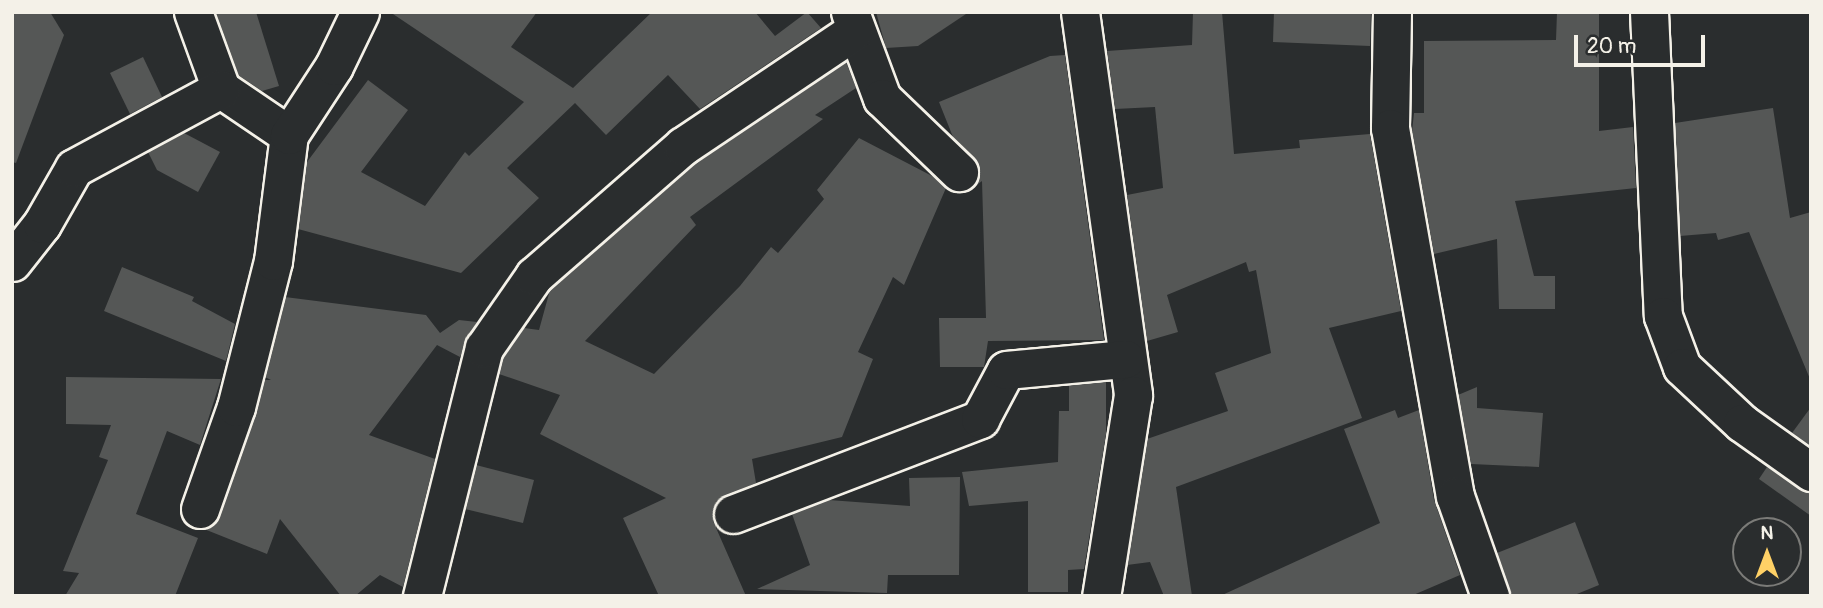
<!DOCTYPE html>
<html>
<head>
<meta charset="utf-8">
<style>
  body { margin:0 }
  #map { position:relative; width:1823px; height:608px; overflow:hidden; background:#2a2d2e; font-family:Pangolin,sans-serif }
  div>[style] { position:absolute }
  .building>* { inset:0; background:#555756 }
  .roads { filter:drop-shadow(2px 0 #f4f1e8) drop-shadow(-2px 0 #f4f1e8) drop-shadow(0 2px #f4f1e8) drop-shadow(0 -2px #f4f1e8) }
  .street>* { height:37px; margin:-18.5px; padding:0 18.5px; transform-origin:18.5px; border-radius:18.5px; background:#2a2d2e }
  span { translate:-50% -50%; white-space:nowrap; text-align:center; line-height:1.15; -webkit-text-stroke:5px #2a2d2e; paint-order:stroke }
  .frame { position:absolute; inset:0; border:14px solid #f4f1e8; pointer-events:none }
  .north { position:absolute; left:1732px; top:517px; width:70px; height:70px; box-sizing:border-box; background:#2a2d2e; border:2px solid #7b7b78; border-radius:50%; rotate:0deg; font-size:19px; font-weight:700; line-height:28px; text-align:center; color:#f4f1e8 }
  .north::after { content:''; display:block; margin:auto; width:24px; height:32px; background:#ffd166; clip-path:polygon(50% 0,100% 100%,50% 72%,0 100%) }
  .scale { position:absolute; left:1574px; top:35px; width:131px; height:32px; box-sizing:border-box; border:4px solid #f4f1e8; border-top:0; padding-left:9px; font-size:21px; line-height:24px; white-space:nowrap; color:#f4f1e8; -webkit-text-stroke:5px #2a2d2e; paint-order:stroke }
</style>
</head>
<body>
<div id="map">
  <div class="building">
    <i style="clip-path:polygon(12px 12px,50px 12px,64px 35px,16px 163px,12px 162px)"></i>
    <i style="clip-path:polygon(215px 12px,256px 12px,279px 86px,262px 91px,238px 75px)"></i>
    <i style="clip-path:polygon(390px 12px,537px 12px,511px 47px,573px 88px,652px 12px,755px 12px,775px 36px,807px 12px,821px 28px,700px 109px,668px 75px,606px 135px,575px 103px,507px 168px,539px 198px,461px 273px,298px 229px,307px 162px,368px 80px,408px 110px,361px 172px,425px 206px,465px 152px,469px 156px,524px 102px)"></i>
    <i style="clip-path:polygon(876px 12px,969px 12px,918px 46px,886px 48px)"></i>
    <i style="clip-path:polygon(1193px 12px,1222px 12px,1234px 154px,1300px 148px,1299px 140px,1370px 134px,1401px 311px,1329px 328px,1362px 418px,1176px 487px,1192px 596px,1164px 596px,1150px 562px,1127px 565px,1147px 439px,1228px 411px,1215px 373px,1271px 353px,1256px 270px,1249px 272px,1246px 262px,1167px 295px,1178px 332px,1147px 341px,1127px 195px,1163px 188px,1155px 107px,1115px 109px,1107px 51px,1192px 45px)"></i>
    <i style="clip-path:polygon(1274px 12px,1371px 12px,1370px 46px,1273px 42px)"></i>
    <i style="clip-path:polygon(1557px 12px,1599px 12px,1599px 131px,1633px 127px,1636px 188px,1515px 201px,1534px 276px,1555px 276px,1555px 309px,1499px 309px,1497px 239px,1434px 254px,1412px 131px,1414px 113px,1424px 113px,1424px 41px,1556px 40px)"></i>
    <i style="clip-path:polygon(1065px 55px,1104px 340px,988px 341px,984px 367px,940px 367px,939px 318px,986px 318px,982px 181px,974px 187px,979px 167px,953px 137px,939px 102px,1050px 56px)"></i>
    <i style="clip-path:polygon(143px 57px,162px 97px,130px 114px,110px 73px)"></i>
    <i style="clip-path:polygon(846px 62px,856px 88px,815px 115px,823px 119px,690px 217px,696px 225px,585px 341px,654px 374px,740px 286px,771px 247px,778px 253px,824px 199px,817px 190px,859px 138px,934px 177px,946px 188px,904px 285px,893px 277px,858px 352px,873px 359px,842px 437px,752px 459px,756px 483px,716px 501px,713px 521px,746px 596px,659px 596px,623px 518px,666px 498px,540px 434px,560px 395px,499px 374px,503px 357px,524px 328px,539px 330px,550px 290px,696px 163px)"></i>
    <i style="clip-path:polygon(1773px 108px,1790px 218px,1811px 212px,1810px 379px,1749px 232px,1718px 240px,1716px 233px,1680px 236px,1675px 123px)"></i>
    <i style="clip-path:polygon(184px 133px,220px 152px,198px 192px,157px 170px,148px 152px)"></i>
    <i style="clip-path:polygon(122px 267px,194px 297px,192px 301px,235px 324px,226px 361px,104px 311px)"></i>
    <i style="clip-path:polygon(285px 297px,426px 315px,440px 333px,459px 320px,477px 322px,460px 357px,437px 345px,369px 435px,435px 459px,403px 587px,380px 575px,355px 596px,341px 596px,280px 519px,267px 554px,204px 529px,220px 516px,265px 380px,271px 380px,265px 377px)"></i>
    <i style="clip-path:polygon(66px 377px,221px 379px,200px 445px,167px 431px,136px 514px,198px 538px,175px 596px,65px 596px,79px 573px,63px 571px,108px 460px,99px 457px,111px 425px,66px 424px)"></i>
    <i style="clip-path:polygon(1106px 382px,1106px 434px,1084px 569px,1068px 570px,1068px 592px,1028px 592px,1028px 501px,969px 506px,962px 472px,1058px 462px,1059px 411px,1069px 411px,1069px 385px)"></i>
    <i style="clip-path:polygon(1477px 387px,1477px 408px,1543px 413px,1539px 467px,1471px 464px,1458px 395px)"></i>
    <i style="clip-path:polygon(1811px 407px,1811px 446px,1792px 433px)"></i>
    <i style="clip-path:polygon(1395px 410px,1398px 418px,1419px 410px,1434px 500px,1460px 575px,1411px 596px,1220px 596px,1380px 523px,1344px 429px)"></i>
    <i style="clip-path:polygon(476px 465px,534px 480px,523px 523px,465px 509px)"></i>
    <i style="clip-path:polygon(1767px 467px,1811px 493px,1811px 516px,1759px 479px)"></i>
    <i style="clip-path:polygon(960px 477px,959px 575px,888px 575px,887px 593px,757px 589px,810px 565px,792px 514px,829px 500px,910px 506px,909px 478px)"></i>
    <i style="clip-path:polygon(1575px 522px,1599px 585px,1572px 596px,1510px 596px,1497px 553px)"></i>
  </div>
  <div class="roads">
    <div class="street">
      <i style="left:193px;top:12px;width:82px;rotate:70deg"></i>
      <i style="left:221px;top:89px;width:82px;rotate:34.1deg"></i>
      <i style="left:850px;top:12px;width:92px;rotate:69.6deg"></i>
      <i style="left:882px;top:98px;width:107px;rotate:43.9deg"></i>
      <i style="left:1080px;top:12px;width:387px;rotate:82.1deg"></i>
      <i style="left:1133px;top:395px;width:204px;rotate:99deg"></i>
      <i style="left:1392px;top:12px;width:116px;rotate:91deg"></i>
      <i style="left:1390px;top:128px;width:374px;rotate:80deg"></i>
      <i style="left:1455px;top:496px;width:106px;rotate:70.7deg"></i>
      <i style="left:1649px;top:12px;width:304px;rotate:87.4deg"></i>
      <i style="left:1663px;top:316px;width:54px;rotate:69.6deg"></i>
      <i style="left:1682px;top:367px;width:82px;rotate:43deg"></i>
      <i style="left:1742px;top:423px;width:85px;rotate:35.4deg"></i>
      <i style="left:12px;top:262px;width:48px;rotate:-51.7deg"></i>
      <i style="left:42px;top:224px;width:64px;rotate:-60.3deg"></i>
      <i style="left:74px;top:168px;width:167px;rotate:-28.3deg"></i>
      <i style="left:200px;top:509px;width:108px;rotate:-70.6deg"></i>
      <i style="left:236px;top:407px;width:151px;rotate:-75.8deg"></i>
      <i style="left:273px;top:261px;width:127px;rotate:-82.8deg"></i>
      <i style="left:289px;top:135px;width:82px;rotate:-56.9deg"></i>
      <i style="left:334px;top:66px;width:60px;rotate:-64.3deg"></i>
      <i style="left:733px;top:514px;width:265px;rotate:-21deg"></i>
      <i style="left:980px;top:419px;width:55px;rotate:-62deg"></i>
      <i style="left:1006px;top:370px;width:120px;rotate:-5.3deg"></i>
      <i style="left:422px;top:596px;width:256px;rotate:-76deg"></i>
      <i style="left:484px;top:348px;width:88px;rotate:-55.2deg"></i>
      <i style="left:534px;top:276px;width:198px;rotate:-41.1deg"></i>
      <i style="left:683px;top:146px;width:206px;rotate:-33.9deg"></i>
    </div>
  </div>
  <div class="frame"></div>
  <div class="north">N</div>
  <div class="scale">20 m</div>
</div>
</body>
</html>
